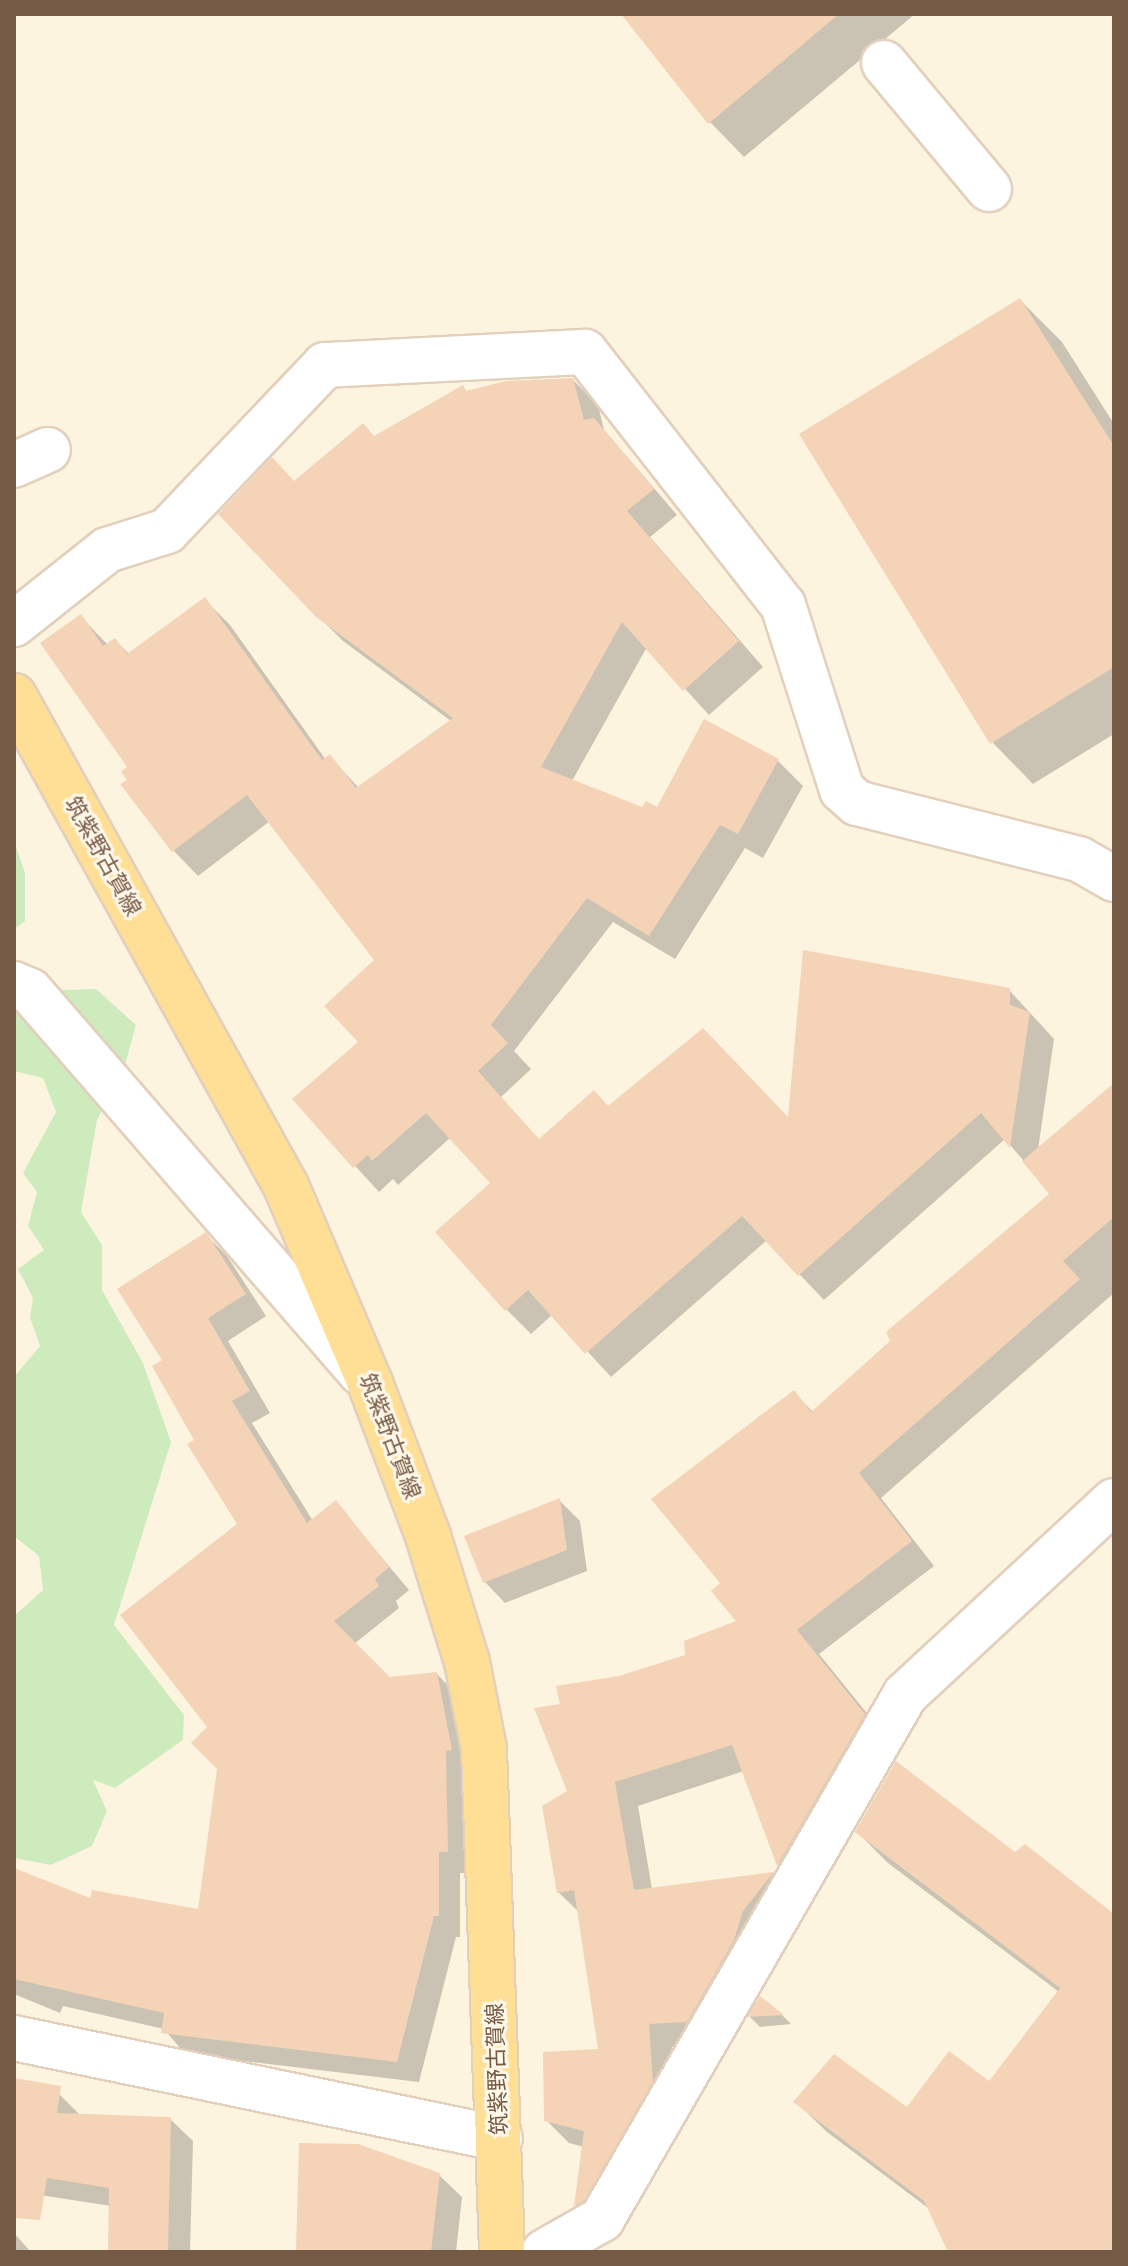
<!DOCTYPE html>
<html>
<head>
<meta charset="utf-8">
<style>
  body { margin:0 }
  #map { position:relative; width:1128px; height:2266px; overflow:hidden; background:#fdf4e0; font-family:Inter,"Noto Sans JP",sans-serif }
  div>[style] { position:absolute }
  .green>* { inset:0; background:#ceebbe }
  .shadow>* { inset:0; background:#0003 }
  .building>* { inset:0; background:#f4d3b6 }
  .roads { filter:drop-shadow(2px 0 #e2d0bc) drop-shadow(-2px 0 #e2d0bc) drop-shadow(0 2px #e2d0bc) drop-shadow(0 -2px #e2d0bc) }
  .minor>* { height:44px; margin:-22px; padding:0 22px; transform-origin:22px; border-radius:22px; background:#fff }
  .major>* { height:44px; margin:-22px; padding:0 22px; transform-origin:22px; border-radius:22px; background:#ffde95 }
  span { translate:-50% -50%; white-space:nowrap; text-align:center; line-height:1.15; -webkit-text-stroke:6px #fff7e7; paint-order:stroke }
  .street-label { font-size:22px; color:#755a46 }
  .frame { position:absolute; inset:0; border:16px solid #755a46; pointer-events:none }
</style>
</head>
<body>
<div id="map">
  <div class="green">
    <i style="clip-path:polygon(14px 841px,25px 873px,25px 921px,14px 929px)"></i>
    <i style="clip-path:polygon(96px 989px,136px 1025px,123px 1072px,97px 1120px,81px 1212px,102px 1245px,102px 1290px,143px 1363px,171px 1442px,114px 1625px,184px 1715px,183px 1740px,115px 1788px,93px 1780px,107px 1811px,92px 1846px,51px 1865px,14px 1858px,14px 1616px,43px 1590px,39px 1556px,14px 1536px,14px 1377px,40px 1346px,30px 1318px,33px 1298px,18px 1269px,44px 1250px,28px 1226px,37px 1192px,23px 1173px,56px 1112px,43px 1078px,14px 1071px,14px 1012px,27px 1016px,58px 990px)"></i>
  </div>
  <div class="shadow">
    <i style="clip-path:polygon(624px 14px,915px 14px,744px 157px,710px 122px)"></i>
    <i style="clip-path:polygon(1020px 300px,1062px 342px,1114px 424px,1114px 734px,1033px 784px,992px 742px)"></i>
    <i style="clip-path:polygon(573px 380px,598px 405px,604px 430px,677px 515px,650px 537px,763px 667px,709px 715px,647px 647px,572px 781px,643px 810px,658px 810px,705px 721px,778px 761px,803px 786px,763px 858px,745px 848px,675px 959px,613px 922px,514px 1051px,531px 1069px,501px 1097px,540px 1141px,609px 1108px,790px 1120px,1009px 990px,1054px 1039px,1038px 1150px,1114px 1108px,1114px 1293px,881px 1498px,934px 1566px,819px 1654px,887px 1738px,802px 1887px,779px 1865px,744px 1771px,638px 1806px,652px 1889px,773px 1874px,796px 1896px,711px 2044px,672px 2047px,675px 2105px,599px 2228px,576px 2205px,584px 2147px,569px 2143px,546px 2120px,601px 2051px,580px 1913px,558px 1892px,570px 1792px,562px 1705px,620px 1678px,688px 1656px,739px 1621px,722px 1584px,794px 1393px,813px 1412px,1052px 1194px,1005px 1139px,824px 1300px,767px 1240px,611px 1377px,553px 1314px,531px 1334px,506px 1309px,493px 1183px,451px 1137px,398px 1185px,393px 1179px,379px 1192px,294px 1099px,361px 1042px,376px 960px,270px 821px,198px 876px,174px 851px,123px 785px,130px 780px,130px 768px,81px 617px,108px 645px,115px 640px,130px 655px,205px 600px,230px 625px,326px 760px,330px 757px,359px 788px,451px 721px,343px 641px,317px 615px,295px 482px,463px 387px,468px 393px)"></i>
    <i style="clip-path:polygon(205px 1234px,227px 1256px,266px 1316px,228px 1341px,270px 1413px,252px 1423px,313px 1521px,336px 1503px,409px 1590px,396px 1601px,399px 1608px,354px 1644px,389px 1679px,437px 1674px,458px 1696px,473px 1771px,469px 1873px,460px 1873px,460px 1937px,456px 1937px,419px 2082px,185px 2054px,164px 2029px,63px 2006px,60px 2013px,14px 1994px,14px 1871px,92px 1901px,199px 1912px,219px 1769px,209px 1727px,239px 1525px,164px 1361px)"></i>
    <i style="clip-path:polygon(560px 1501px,580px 1521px,587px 1571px,505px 1603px,485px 1582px)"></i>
    <i style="clip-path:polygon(857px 1832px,1015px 1854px,1114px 1917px,1114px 2252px,950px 2252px,932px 2211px,827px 2132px,796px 2102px,907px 2110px,989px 2084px,1059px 1992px,888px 1863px)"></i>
    <i style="clip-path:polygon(761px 1999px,783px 2016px,791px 2024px,760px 2027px,750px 2017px)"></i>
    <i style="clip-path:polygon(14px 2084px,59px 2094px,81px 2116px,170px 2119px,193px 2141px,190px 2252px,110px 2252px,111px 2206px,14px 2191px)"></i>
    <i style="clip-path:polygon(439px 2175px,462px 2197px,456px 2252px,298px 2252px)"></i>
    <i style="clip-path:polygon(14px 2233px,31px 2252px,14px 2252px)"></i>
  </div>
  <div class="building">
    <i style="clip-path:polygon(621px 14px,839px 14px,708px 124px)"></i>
    <i style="clip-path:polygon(1020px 298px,1114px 446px,1114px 667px,990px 744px,799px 434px)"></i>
    <i style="clip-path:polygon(573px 378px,584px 420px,594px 418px,654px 489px,627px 511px,739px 641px,683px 691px,622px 622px,541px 767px,642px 807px,646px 801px,657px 807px,704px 719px,779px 759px,738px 834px,720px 825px,649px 936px,587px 898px,491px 1025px,508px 1043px,478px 1071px,539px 1139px,594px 1090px,608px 1106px,703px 1028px,788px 1117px,803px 950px,1010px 988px,1010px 1005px,1030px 1012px,1010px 1148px,981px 1113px,798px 1276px,742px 1216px,585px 1354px,528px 1290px,505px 1311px,435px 1232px,490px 1183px,426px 1113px,372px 1161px,368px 1155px,353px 1168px,292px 1099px,358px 1042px,324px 1006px,374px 960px,247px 795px,172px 852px,120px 784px,127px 780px,121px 772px,127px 767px,40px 643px,81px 614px,103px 646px,115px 638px,127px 654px,205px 597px,322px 760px,330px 754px,356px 788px,453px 718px,316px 617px,218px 514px,272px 457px,294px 481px,363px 423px,374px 436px,463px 385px,466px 391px,506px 381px)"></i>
    <i style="clip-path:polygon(1114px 1083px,1114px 1217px,1063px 1261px,1080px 1279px,859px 1473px,912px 1541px,797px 1630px,865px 1714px,777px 1866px,732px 1745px,615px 1782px,634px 1890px,774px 1872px,743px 1911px,734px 1940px,687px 2022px,649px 2024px,653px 2081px,584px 2201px,574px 2206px,584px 2131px,544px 2121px,543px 2052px,598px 2049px,574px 1890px,557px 1893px,542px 1806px,567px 1791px,534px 1708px,560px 1704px,556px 1686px,619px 1676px,685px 1655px,684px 1641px,736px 1621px,711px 1591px,720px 1583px,651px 1499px,794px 1390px,811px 1412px,890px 1341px,886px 1332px,1049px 1194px,1022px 1161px)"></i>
    <i style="clip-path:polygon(206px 1232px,246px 1294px,208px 1318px,250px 1391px,232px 1401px,307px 1523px,336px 1500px,389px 1567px,375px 1579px,379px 1586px,334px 1621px,390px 1677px,437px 1672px,452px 1750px,446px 1751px,448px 1852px,439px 1852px,439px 1916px,434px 1916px,397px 2062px,161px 2033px,164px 2013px,14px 1979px,14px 1868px,90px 1898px,92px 1890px,198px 1909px,217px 1769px,191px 1743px,207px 1727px,120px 1615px,237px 1524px,187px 1444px,194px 1440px,152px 1366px,162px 1360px,117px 1289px)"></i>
    <i style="clip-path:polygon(560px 1498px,567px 1550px,483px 1583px,464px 1536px)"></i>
    <i style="clip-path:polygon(896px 1761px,1015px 1852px,1025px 1844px,1114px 1914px,1114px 2252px,948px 2252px,924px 2201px,793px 2102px,834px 2054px,907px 2107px,949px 2051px,989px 2081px,1060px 1988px,855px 1832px)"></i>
    <i style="clip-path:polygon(760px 1996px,784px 2015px,747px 2017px)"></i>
    <i style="clip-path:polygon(14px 2078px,61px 2086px,57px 2113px,171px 2117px,168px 2252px,108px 2252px,109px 2188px,47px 2178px,40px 2220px,14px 2218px)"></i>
    <i style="clip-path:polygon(299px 2143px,358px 2144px,440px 2173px,431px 2252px,296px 2252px)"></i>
  </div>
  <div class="roads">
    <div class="minor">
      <i style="left:884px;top:63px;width:164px;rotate:50.2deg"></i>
      <i style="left:14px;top:465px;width:37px;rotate:-24deg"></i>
      <i style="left:14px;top:624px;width:119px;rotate:-38.5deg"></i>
      <i style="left:107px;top:550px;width:63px;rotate:-17.6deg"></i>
      <i style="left:167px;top:531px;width:229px;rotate:-46.4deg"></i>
      <i style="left:325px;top:365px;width:260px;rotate:-2.9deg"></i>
      <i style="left:585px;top:352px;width:321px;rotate:52deg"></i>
      <i style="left:783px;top:605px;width:194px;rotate:72.3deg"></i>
      <i style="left:842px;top:790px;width:20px;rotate:41deg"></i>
      <i style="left:857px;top:803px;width:229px;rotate:14.2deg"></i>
      <i style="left:1079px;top:859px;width:40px;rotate:29.7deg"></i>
      <i style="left:14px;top:984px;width:17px;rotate:24deg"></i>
      <i style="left:30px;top:991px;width:505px;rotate:49.09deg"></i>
      <i style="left:14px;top:2038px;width:496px;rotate:11.7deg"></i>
      <i style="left:544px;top:2252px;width:67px;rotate:-29.6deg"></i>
      <i style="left:602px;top:2219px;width:605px;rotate:-59.96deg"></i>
      <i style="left:905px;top:1695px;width:285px;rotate:-42.9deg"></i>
    </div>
    <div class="major">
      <i style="left:14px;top:696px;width:560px;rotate:60.97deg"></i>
      <i style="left:286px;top:1186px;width:214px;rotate:66.9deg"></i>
      <i style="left:370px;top:1383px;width:164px;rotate:69.2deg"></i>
      <i style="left:428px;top:1536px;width:132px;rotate:72.8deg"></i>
      <i style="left:467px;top:1662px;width:89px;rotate:78.9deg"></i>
      <i style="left:484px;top:1749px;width:503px;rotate:87.95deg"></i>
    </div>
  </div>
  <div class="street-label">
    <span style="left:103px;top:856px;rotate:61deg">筑紫野古賀線</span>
    <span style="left:390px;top:1436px;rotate:69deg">筑紫野古賀線</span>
    <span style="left:497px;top:2069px;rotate:-92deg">筑紫野古賀線</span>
  </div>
  <div class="frame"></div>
</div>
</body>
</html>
